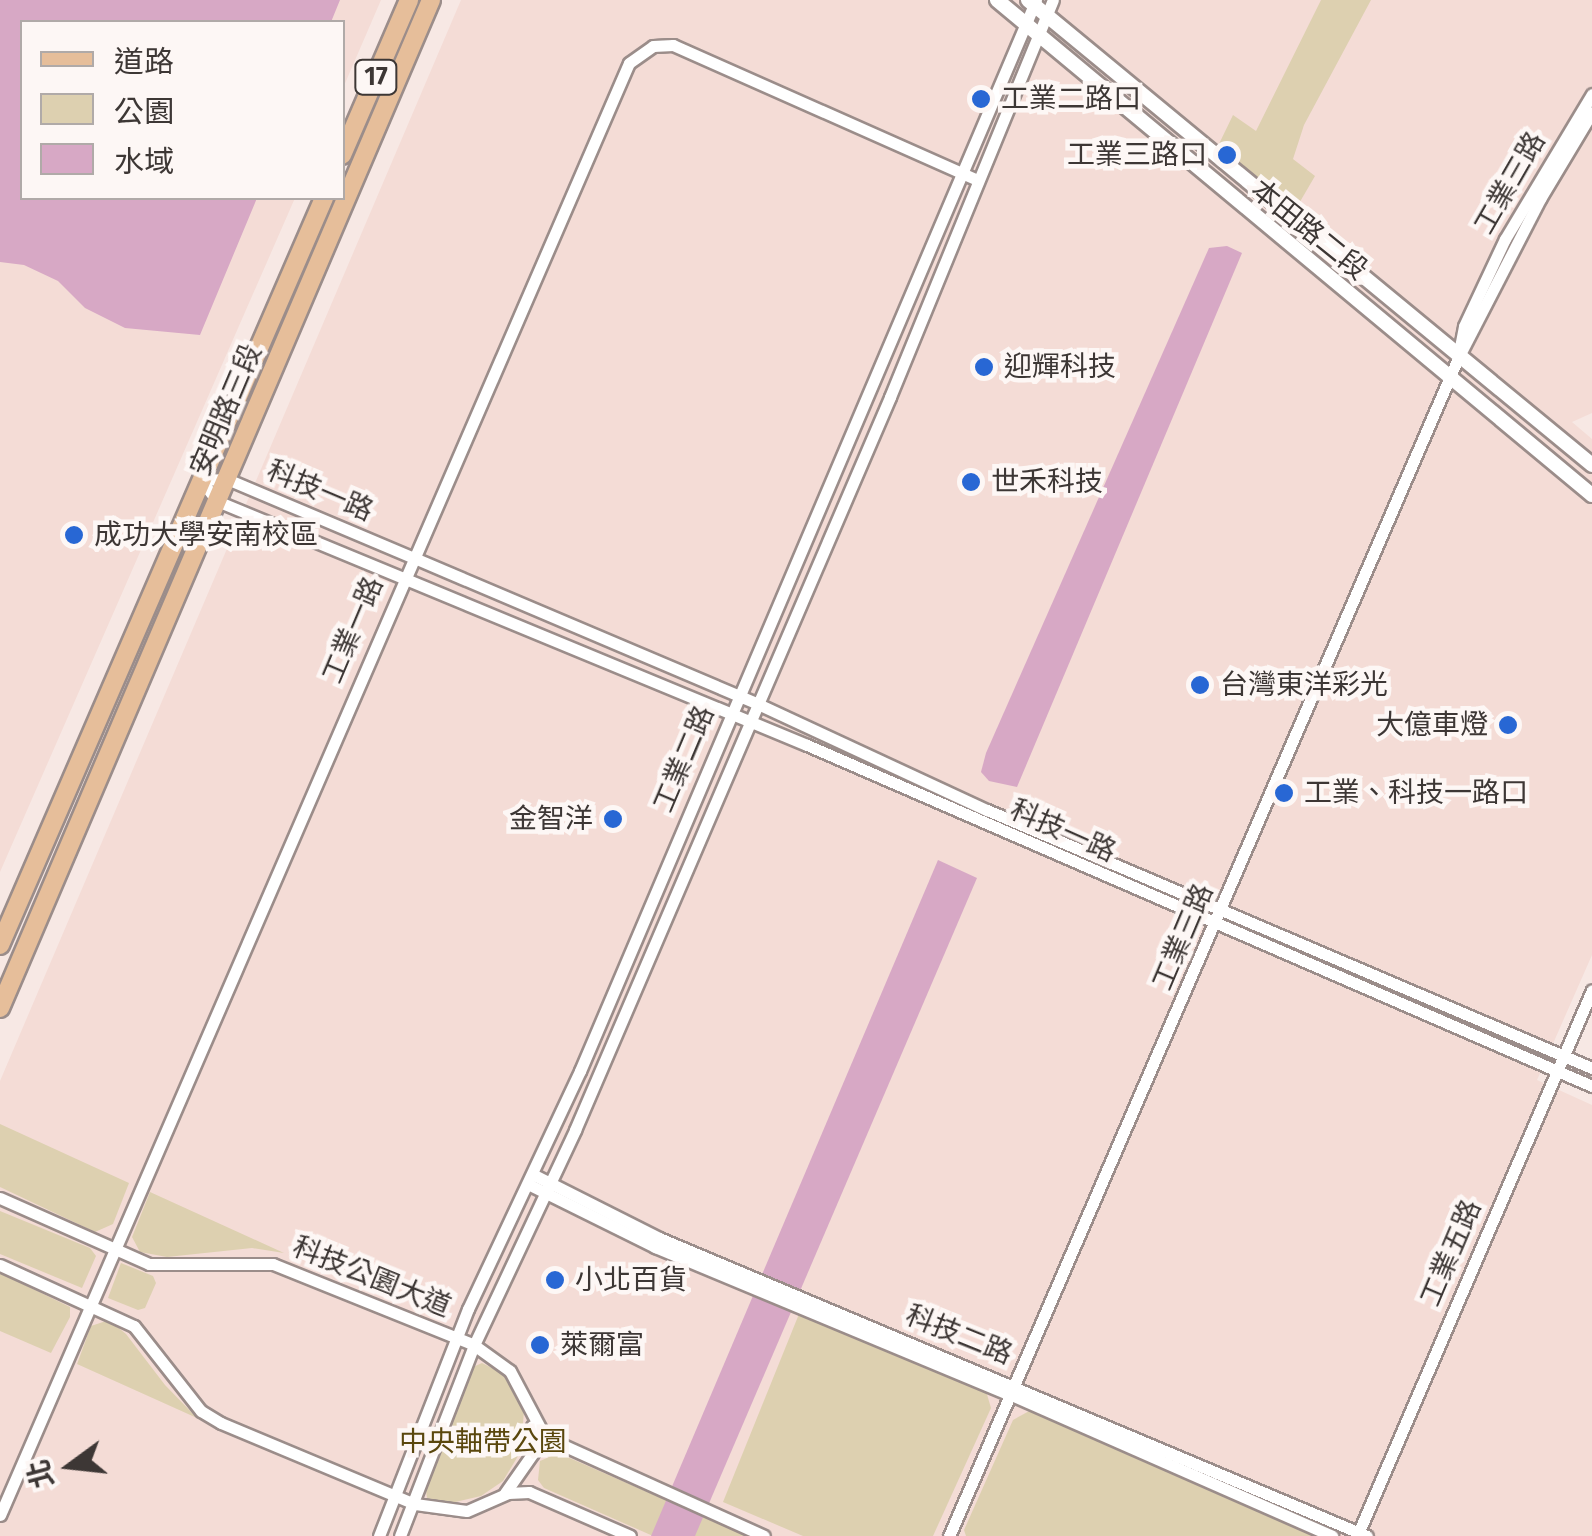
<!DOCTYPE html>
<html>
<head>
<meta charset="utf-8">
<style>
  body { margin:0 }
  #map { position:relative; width:1592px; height:1536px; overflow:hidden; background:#f7e8e4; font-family:"Fira Sans","Noto Sans TC",sans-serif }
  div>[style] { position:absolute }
  .built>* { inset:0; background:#f4dcd6 }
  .green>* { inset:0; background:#ddd0b0 }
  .water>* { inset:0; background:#d7a8c5 }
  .roads { filter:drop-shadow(2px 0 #9b8d8a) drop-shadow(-2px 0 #9b8d8a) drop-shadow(0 2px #9b8d8a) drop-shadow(0 -2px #9b8d8a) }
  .minor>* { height:11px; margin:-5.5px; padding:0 5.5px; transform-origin:5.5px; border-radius:5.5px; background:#fff }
  .tertiary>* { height:14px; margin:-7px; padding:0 7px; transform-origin:7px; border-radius:7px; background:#fff }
  .primary>* { height:18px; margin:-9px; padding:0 9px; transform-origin:9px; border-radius:9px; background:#e6be9a }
  .dots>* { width:28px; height:28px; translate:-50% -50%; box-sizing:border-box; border:5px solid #fdf7f5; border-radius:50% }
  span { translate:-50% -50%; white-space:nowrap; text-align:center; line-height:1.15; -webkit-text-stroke:9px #fdf7f5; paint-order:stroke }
  .shield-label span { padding:2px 8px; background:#fdf7f5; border:2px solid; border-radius:8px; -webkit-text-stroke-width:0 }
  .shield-label { font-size:25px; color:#3d3735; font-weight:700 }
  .poi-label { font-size:28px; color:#3d3735 }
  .left { translate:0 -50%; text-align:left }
  .right { translate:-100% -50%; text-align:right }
  .street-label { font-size:28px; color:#3d3735 }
  .park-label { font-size:28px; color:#5a470d }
  .legend { position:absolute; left:20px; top:20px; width:325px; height:180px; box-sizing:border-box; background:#fdf7f5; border:2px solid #b0aaa8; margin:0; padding:12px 18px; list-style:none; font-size:30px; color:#3d3735 }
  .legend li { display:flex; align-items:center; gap:20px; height:50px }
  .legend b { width:50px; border:2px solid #b0aaa8 }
  .north { position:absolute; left:20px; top:1416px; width:100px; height:100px; -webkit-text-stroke:8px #fdf7f5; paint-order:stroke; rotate:255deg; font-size:28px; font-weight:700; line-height:40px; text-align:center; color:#3d3735 }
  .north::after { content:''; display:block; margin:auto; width:35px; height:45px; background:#3d3735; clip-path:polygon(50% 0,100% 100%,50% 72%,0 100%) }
</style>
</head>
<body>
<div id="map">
  <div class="built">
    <i style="clip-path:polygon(0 0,381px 0,343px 88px,342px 22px,22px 22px,22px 198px,295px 198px,0 872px)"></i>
    <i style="clip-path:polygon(461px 0,1592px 0,1592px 413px,1572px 422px,1592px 439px,1592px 955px,1537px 1080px,1592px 1105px,1592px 1536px,0 1536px,0 1081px)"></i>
  </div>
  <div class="green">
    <i style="clip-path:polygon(1321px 0,1371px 0,1304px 125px,1293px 159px,1315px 176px,1294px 212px,1218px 146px,1233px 115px,1256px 131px)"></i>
    <i style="clip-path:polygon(0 1124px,129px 1183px,113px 1224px,95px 1232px,0 1187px)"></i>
    <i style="clip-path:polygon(150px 1192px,284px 1253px,252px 1248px,167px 1257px,140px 1252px,132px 1237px)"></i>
    <i style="clip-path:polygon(0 1211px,90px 1248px,96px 1256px,82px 1288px,0 1254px)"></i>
    <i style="clip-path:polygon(121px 1263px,153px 1276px,156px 1283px,145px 1308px,138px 1310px,108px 1298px)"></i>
    <i style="clip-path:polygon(0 1273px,70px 1307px,70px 1317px,51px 1353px,0 1331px)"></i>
    <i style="clip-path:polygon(799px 1314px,986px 1391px,991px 1408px,933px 1536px,803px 1536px,723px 1502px)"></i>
    <i style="clip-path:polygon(109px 1320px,126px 1334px,165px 1385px,197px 1418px,77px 1364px,91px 1326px)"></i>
    <i style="clip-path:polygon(482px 1363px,504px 1374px,517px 1392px,524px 1410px,521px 1451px,503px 1481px,481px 1496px,451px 1503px,427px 1498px,425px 1482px,473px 1367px)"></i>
    <i style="clip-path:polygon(1031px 1410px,1315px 1536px,966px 1536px,964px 1530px,1013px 1420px)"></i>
    <i style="clip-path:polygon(556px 1454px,565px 1456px,748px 1536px,653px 1536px,544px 1488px,538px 1480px,540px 1461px)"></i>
  </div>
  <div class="water">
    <i style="clip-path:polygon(0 0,340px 0,331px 22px,22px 22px,22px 198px,257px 198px,200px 335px,125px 328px,85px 308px,58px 281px,24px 265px,0 262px)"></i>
    <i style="clip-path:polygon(1227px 246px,1242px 253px,1017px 787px,989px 781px,981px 772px,986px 753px,1209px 248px)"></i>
    <i style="clip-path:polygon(938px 860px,977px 878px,695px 1536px,651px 1536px)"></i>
  </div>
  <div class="roads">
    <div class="minor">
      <i style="left:1460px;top:347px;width:21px;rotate:-79deg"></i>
      <i style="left:1464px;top:326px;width:96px;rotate:-64.8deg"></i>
      <i style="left:1505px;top:239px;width:169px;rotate:-59deg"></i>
      <i style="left:201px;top:480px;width:26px;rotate:53deg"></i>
      <i style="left:217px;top:501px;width:638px;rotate:22.47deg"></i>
      <i style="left:807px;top:745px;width:856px;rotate:23.48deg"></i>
      <i style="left:201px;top:480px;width:26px;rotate:-2deg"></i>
      <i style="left:227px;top:479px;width:201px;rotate:22.9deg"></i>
      <i style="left:412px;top:557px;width:374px;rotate:23deg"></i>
      <i style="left:756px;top:703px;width:255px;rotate:24.9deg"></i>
      <i style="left:987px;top:810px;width:658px;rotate:23.1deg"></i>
      <i style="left:534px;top:1175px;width:140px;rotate:26.7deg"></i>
      <i style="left:659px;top:1238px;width:768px;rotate:22.83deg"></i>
      <i style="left:530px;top:1185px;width:140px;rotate:26.4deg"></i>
      <i style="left:655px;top:1247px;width:383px;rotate:22.6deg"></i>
      <i style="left:1009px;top:1394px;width:353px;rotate:23.7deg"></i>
      <i style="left:0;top:1198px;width:163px;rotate:23.9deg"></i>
      <i style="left:149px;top:1264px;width:124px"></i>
      <i style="left:273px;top:1264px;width:217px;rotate:21.9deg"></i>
      <i style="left:474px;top:1345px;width:44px;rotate:35.8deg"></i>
      <i style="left:510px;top:1371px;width:75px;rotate:62.1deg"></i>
      <i style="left:545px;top:1437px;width:240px;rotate:24.3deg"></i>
      <i style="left:0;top:1265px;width:147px;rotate:24.5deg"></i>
      <i style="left:134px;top:1326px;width:108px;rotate:51.8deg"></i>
      <i style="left:201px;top:1411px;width:23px;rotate:31deg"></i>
      <i style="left:221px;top:1423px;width:210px;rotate:22.7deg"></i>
      <i style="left:415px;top:1504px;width:52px;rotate:7.7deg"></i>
      <i style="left:467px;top:1511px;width:45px;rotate:-23.7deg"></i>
      <i style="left:508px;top:1493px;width:21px;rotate:-3deg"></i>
      <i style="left:529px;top:1492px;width:110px;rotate:23.5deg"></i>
      <i style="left:505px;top:1493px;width:49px;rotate:-55deg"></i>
      <i style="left:533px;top:1453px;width:27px;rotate:-92deg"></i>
      <i style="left:0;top:1515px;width:1582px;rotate:-66.58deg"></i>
      <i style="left:629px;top:63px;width:29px;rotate:-35deg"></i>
      <i style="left:653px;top:46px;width:20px;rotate:-3deg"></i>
      <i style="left:673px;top:45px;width:333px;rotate:23.9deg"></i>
      <i style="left:379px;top:1536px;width:244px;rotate:-68.6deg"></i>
      <i style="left:468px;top:1309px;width:263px;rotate:-64.8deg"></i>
      <i style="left:580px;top:1071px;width:1164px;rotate:-66.94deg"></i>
      <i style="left:400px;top:1536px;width:205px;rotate:-68.8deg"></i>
      <i style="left:474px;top:1345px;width:238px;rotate:-64.8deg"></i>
      <i style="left:575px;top:1130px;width:798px;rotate:-66.74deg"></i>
      <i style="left:890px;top:397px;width:429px;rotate:-67.7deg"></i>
      <i style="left:949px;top:1536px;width:1285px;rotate:-66.63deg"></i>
      <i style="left:1459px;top:356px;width:177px;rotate:-62.7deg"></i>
      <i style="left:1540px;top:199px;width:101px;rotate:-59.1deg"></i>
      <i style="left:1357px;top:1536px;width:594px;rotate:-66.71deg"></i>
    </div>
    <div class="tertiary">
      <i style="left:997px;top:0;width:774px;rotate:39.76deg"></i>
      <i style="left:1028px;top:0;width:731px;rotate:39.5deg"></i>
    </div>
    <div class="primary">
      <i style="left:342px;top:155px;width:169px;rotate:-66.6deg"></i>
      <i style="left:0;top:945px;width:814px;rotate:-66.55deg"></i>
      <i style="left:0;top:1008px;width:1096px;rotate:-66.85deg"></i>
    </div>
  </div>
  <div class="dots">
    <i style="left:981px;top:99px;background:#2867d4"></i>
    <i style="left:1227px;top:155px;background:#2867d4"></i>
    <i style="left:984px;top:367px;background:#2867d4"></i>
    <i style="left:971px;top:482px;background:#2867d4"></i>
    <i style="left:74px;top:535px;background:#2867d4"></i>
    <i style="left:1200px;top:685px;background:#2867d4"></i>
    <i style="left:1508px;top:725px;background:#2867d4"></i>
    <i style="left:1284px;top:793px;background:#2867d4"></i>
    <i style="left:613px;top:819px;background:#2867d4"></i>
    <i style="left:555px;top:1280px;background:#2867d4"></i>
    <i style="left:540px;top:1345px;background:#2867d4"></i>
  </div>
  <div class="shield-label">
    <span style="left:376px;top:77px">17</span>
  </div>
  <div class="poi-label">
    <span class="left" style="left:1001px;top:99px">工業二路口</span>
    <span class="right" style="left:1207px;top:155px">工業三路口</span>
    <span class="left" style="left:1004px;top:367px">迎輝科技</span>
    <span class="left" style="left:991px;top:482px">世禾科技</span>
    <span class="left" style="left:94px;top:535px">成功大學安南校區</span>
    <span class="left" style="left:1220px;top:685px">台灣東洋彩光</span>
    <span class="right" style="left:1488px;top:725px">大億車燈</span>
    <span class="left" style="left:1304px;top:793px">工業、科技一路口</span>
    <span class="right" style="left:593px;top:819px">金智洋</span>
    <span class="left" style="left:575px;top:1280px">小北百貨</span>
    <span class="left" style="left:560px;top:1345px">萊爾富</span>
  </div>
  <div class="street-label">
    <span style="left:1510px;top:183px;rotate:-60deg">工業三路</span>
    <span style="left:1309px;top:230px;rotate:39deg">本田路二段</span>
    <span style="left:226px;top:410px;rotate:-67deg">安明路三段</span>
    <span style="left:320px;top:491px;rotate:23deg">科技一路</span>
    <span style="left:353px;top:630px;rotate:-67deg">工業一路</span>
    <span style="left:684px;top:759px;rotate:-67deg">工業二路</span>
    <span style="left:1063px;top:831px;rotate:24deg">科技一路</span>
    <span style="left:1183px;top:937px;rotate:-67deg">工業三路</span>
    <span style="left:1451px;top:1253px;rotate:-67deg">工業五路</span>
    <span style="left:372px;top:1277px;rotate:22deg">科技公園大道</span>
    <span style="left:959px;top:1335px;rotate:22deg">科技二路</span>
  </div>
  <div class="park-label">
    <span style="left:483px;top:1442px">中央軸帶公園</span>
  </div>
  <ul class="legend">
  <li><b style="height:12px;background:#e6be9a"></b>道路</li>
  <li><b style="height:28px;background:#ddd0b0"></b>公園</li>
  <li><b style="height:28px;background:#d7a8c5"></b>水域</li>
  </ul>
  <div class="north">北</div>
</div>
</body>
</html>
